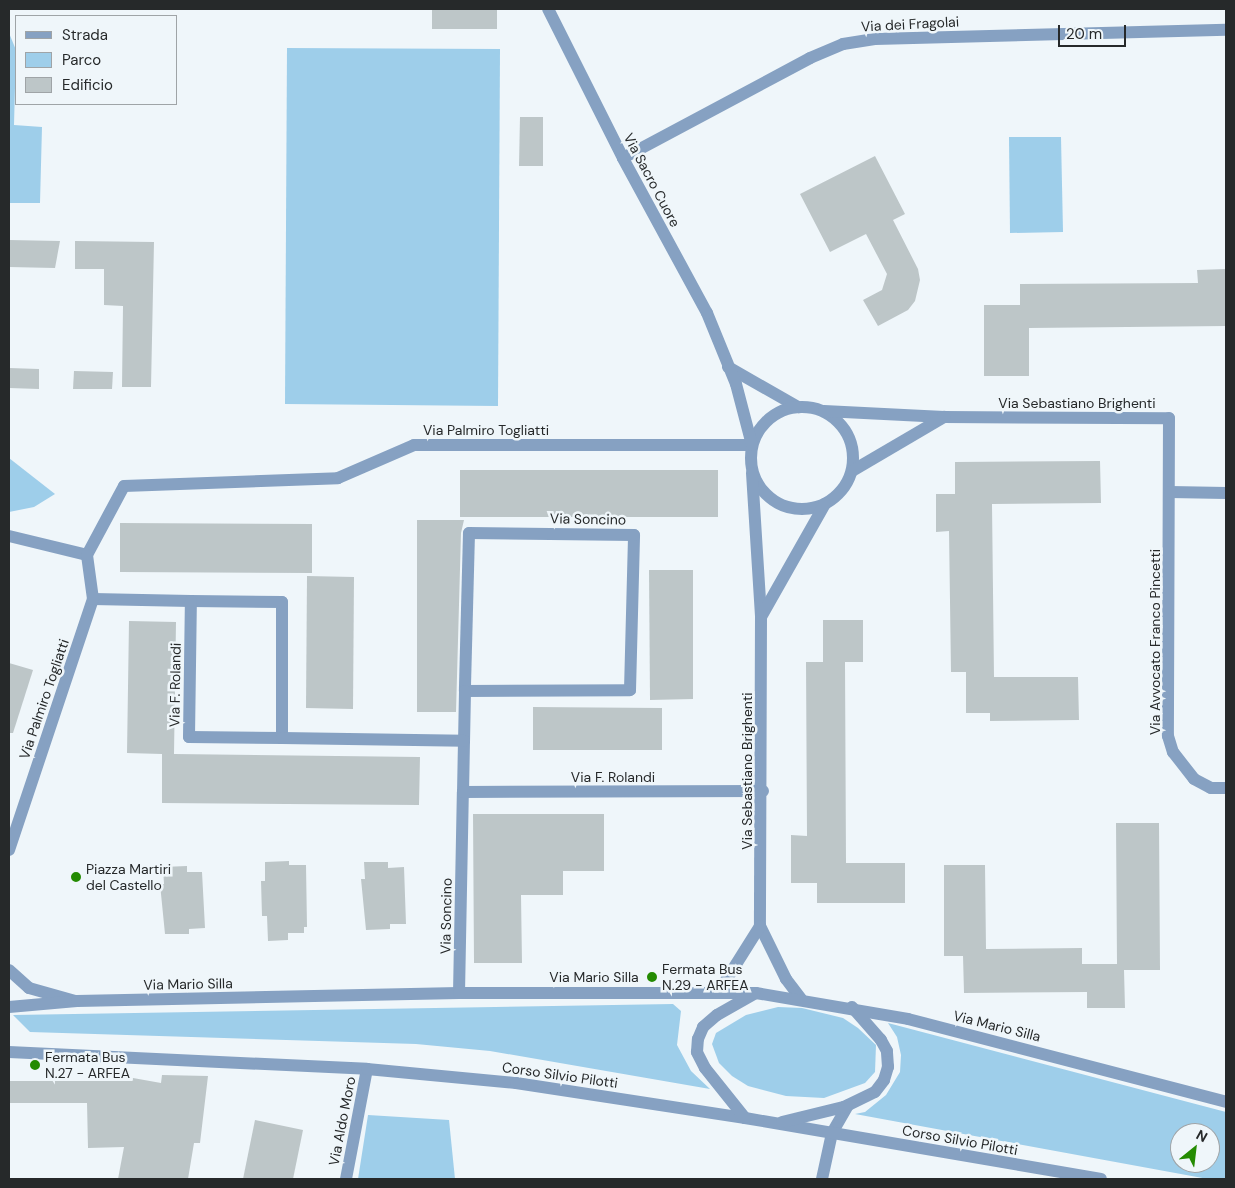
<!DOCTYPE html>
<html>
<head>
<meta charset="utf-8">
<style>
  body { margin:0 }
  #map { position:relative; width:1235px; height:1188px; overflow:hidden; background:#eff6fa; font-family:"DM Sans",sans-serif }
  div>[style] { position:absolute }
  .green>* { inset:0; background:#9eceea }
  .building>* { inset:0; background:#bdc6c8 }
  .pedestrian>* { height:12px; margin:-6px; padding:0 6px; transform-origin:6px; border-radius:6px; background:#86a1c2 }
  .minor>* { height:12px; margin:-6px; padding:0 6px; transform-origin:6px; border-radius:6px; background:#86a1c2 }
  .minor>.ring { margin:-6px; padding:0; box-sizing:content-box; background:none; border:12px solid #86a1c2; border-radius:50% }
  .tertiary>* { height:12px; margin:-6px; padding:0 6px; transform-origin:6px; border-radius:6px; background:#86a1c2 }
  .dots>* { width:14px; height:14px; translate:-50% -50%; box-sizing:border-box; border:2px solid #eff6fa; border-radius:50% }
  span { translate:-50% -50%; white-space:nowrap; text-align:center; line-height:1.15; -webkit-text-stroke:5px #eff6fa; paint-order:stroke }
  .street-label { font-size:14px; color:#26292a }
  .poi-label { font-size:14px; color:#26292a }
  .left { translate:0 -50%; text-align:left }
  .frame { position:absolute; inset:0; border:10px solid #26292a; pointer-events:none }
  .legend { position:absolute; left:15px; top:15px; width:162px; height:90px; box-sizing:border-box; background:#eff6fa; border:1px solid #9fa4a7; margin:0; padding:6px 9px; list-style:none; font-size:15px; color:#26292a }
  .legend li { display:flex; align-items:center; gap:10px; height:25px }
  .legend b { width:25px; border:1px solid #9fa4a7 }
  .north { position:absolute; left:1170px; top:1123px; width:50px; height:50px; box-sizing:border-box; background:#eff6fa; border:1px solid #9fa4a7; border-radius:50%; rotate:29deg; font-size:14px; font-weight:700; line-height:20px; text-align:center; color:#26292a }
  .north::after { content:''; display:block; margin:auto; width:18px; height:22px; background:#248b02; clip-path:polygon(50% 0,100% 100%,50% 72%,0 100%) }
  .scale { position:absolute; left:1058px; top:25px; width:68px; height:22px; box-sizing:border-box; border:2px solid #26292a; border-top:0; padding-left:6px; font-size:15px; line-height:18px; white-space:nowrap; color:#26292a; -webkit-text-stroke:4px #eff6fa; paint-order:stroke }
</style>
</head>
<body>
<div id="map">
  <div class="green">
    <i style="clip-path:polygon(9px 33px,16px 50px,14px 125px,42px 127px,40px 203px,9px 203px)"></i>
    <i style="clip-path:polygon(287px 48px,500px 49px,498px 406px,285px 404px)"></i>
    <i style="clip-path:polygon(1009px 137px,1061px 137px,1063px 232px,1010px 233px)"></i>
    <i style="clip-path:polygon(9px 458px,55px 494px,34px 507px,9px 512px)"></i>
    <i style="clip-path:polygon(673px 1004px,681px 1011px,677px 1045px,691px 1071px,710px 1089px,490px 1051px,416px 1044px,30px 1032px,13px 1015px)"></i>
    <i style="clip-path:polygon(778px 1007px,802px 1008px,843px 1018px,858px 1028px,876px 1045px,875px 1072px,865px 1083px,824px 1098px,786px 1096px,748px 1086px,732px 1076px,719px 1063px,712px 1044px,716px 1033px,746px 1015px)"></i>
    <i style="clip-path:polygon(evenodd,888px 1023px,1226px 1112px,1226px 1179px,1208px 1179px,855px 1114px,865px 1112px,886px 1095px,900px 1072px,901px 1055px,897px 1037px,888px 1023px,1180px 1133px,1210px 1133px,1210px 1163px,1180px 1163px,1180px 1133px)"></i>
    <i style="clip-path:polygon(368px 1115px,449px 1120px,455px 1179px,358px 1179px)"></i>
  </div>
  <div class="building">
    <i style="clip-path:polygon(432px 9px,497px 9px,497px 29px,432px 29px)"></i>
    <i style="clip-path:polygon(520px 117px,543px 117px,543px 166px,519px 166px)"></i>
    <i style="clip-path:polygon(875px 156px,905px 214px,893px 220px,918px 269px,920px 280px,915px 301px,908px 310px,878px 326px,863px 300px,882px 290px,887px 274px,866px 234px,830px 252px,800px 194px)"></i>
    <i style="clip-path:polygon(9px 240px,60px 241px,55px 268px,9px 267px)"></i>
    <i style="clip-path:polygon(75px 241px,154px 242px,151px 387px,122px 387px,123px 306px,104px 305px,104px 269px,75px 269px)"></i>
    <i style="clip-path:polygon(1226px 269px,1226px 326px,1029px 328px,1029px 376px,984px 376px,984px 305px,1020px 305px,1020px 284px,1198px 283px,1197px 270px)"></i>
    <i style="clip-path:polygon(9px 368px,39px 369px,39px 389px,9px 388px)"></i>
    <i style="clip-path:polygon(74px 371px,113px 372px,112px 389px,73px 389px)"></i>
    <i style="clip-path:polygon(1100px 461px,1101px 503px,992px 504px,994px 677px,1078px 677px,1079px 720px,990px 721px,990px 713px,966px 713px,966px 672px,951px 672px,949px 531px,936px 532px,936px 494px,955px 494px,955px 462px)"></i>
    <i style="clip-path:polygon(460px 470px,718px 470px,718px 517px,460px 517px)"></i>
    <i style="clip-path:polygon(417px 520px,464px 520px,461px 533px,456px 712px,417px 712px)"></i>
    <i style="clip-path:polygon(120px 523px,312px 524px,312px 573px,120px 572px)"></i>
    <i style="clip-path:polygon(649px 570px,693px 570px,693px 699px,650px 700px)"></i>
    <i style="clip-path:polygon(307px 576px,354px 577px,353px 709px,306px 708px)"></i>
    <i style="clip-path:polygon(823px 620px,863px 620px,863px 662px,845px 662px,846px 863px,905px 863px,905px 903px,817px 903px,817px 883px,791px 883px,791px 835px,807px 836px,806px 662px,823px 662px)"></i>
    <i style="clip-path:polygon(129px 621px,176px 622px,174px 754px,420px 757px,419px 805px,162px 803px,162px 754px,127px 753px)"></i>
    <i style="clip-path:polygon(9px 663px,33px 670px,13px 733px,9px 733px)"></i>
    <i style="clip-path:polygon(533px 707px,662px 708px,662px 750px,533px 750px)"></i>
    <i style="clip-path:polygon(473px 814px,604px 814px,604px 871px,563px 871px,563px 895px,521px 895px,522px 963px,474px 963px)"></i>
    <i style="clip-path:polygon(1116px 823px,1159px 823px,1160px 970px,1124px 970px,1125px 1008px,1087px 1008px,1087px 992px,964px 993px,963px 956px,944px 956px,944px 865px,985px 865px,986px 949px,1082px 948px,1082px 964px,1117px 964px)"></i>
    <i style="clip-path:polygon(289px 861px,289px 865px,306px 865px,307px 927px,304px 927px,304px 933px,288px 933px,288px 940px,268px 941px,267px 916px,262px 916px,261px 881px,265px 881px,265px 862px)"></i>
    <i style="clip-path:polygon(364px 862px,388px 862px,388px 868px,404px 867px,406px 924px,390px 924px,390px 929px,366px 930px,361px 879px,365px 879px)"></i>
    <i style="clip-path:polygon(187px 866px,187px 872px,202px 872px,205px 928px,189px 929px,189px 934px,165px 934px,160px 884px,164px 884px,163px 867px)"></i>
    <i style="clip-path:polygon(162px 1075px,208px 1076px,200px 1143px,194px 1143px,188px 1179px,118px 1179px,124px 1147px,88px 1148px,87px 1103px,9px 1103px,9px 1081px,132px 1081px,133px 1078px,161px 1083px)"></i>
    <i style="clip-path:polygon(255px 1120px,303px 1130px,293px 1179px,243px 1179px)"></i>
  </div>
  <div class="pedestrian">
    <i style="left:459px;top:993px;width:201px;rotate:-88.9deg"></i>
  </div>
  <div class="minor">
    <i style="left:623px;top:158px;width:212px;rotate:-28.1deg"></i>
    <i style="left:810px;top:58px;width:36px;rotate:-23deg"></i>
    <i style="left:843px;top:44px;width:32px;rotate:-9deg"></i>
    <i style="left:875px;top:39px;width:351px;rotate:-1.5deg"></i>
    <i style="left:728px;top:367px;width:81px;rotate:29.7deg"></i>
    <i class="ring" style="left:751px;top:407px;width:90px;height:90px"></i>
    <i style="left:824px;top:411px;width:120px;rotate:2.9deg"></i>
    <i style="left:944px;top:417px;width:225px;rotate:0.3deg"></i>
    <i style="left:1169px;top:418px;width:318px;rotate:90.2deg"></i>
    <i style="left:1168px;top:736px;width:17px;rotate:73deg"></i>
    <i style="left:1173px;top:752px;width:34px;rotate:52deg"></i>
    <i style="left:1194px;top:779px;width:19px;rotate:28deg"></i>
    <i style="left:1211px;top:788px;width:15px"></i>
    <i style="left:852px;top:471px;width:107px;rotate:-30.4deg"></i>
    <i style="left:752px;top:473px;width:144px;rotate:86.4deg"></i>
    <i style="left:761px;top:617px;width:309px;rotate:90.2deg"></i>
    <i style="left:760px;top:926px;width:59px;rotate:63.9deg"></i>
    <i style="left:786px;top:979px;width:25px;rotate:53deg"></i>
    <i style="left:1170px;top:492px;width:56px;rotate:1deg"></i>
    <i style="left:9px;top:536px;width:80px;rotate:13.7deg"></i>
    <i style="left:87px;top:555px;width:78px;rotate:-61.8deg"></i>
    <i style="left:124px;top:486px;width:214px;rotate:-2.1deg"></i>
    <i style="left:338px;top:478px;width:83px;rotate:-23.5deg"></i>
    <i style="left:414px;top:445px;width:338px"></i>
    <i style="left:752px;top:445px;width:63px;rotate:-104.7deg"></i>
    <i style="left:736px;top:384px;width:77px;rotate:-112.2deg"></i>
    <i style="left:707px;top:313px;width:176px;rotate:-118.5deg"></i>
    <i style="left:623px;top:158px;width:167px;rotate:-116.7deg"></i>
    <i style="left:93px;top:599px;width:98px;rotate:1.2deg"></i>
    <i style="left:191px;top:601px;width:91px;rotate:0.6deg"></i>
    <i style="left:282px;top:602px;width:136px;rotate:90deg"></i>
    <i style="left:282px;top:738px;width:93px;rotate:-179.4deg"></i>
    <i style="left:189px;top:737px;width:136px;rotate:-89.2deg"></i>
    <i style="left:761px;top:617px;width:130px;rotate:-60.5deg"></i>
    <i style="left:465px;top:691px;width:165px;rotate:-0.3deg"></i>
    <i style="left:630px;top:690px;width:155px;rotate:-88.5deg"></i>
    <i style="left:634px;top:535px;width:165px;rotate:-179.3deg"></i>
    <i style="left:469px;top:533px;width:158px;rotate:91.5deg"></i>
    <i style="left:465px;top:691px;width:50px;rotate:91.1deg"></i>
    <i style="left:464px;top:741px;width:51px;rotate:91.1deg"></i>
    <i style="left:463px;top:792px;width:300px;rotate:-0.2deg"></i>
    <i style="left:282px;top:738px;width:182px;rotate:0.9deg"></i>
    <i style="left:9px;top:850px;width:265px;rotate:-71.5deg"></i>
    <i style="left:93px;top:599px;width:44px;rotate:-97.8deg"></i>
    <i style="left:9px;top:970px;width:27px;rotate:42deg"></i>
    <i style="left:29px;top:988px;width:48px;rotate:15.8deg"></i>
    <i style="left:718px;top:993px;width:79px;rotate:-57.9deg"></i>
    <i style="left:346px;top:1179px;width:112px;rotate:-79.2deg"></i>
    <i style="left:822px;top:1179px;width:47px;rotate:-77.7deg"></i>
    <i style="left:832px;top:1133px;width:32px;rotate:-60deg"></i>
  </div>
  <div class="tertiary">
    <i style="left:9px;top:1007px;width:68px;rotate:-5deg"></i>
    <i style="left:77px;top:1001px;width:382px;rotate:-1.2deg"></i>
    <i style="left:459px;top:993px;width:297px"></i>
    <i style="left:756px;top:993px;width:154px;rotate:9.7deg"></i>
    <i style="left:908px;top:1019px;width:329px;rotate:14.6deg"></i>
    <i style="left:9px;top:1052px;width:358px;rotate:2.7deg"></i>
    <i style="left:367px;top:1069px;width:150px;rotate:5.4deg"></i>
    <i style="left:516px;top:1083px;width:232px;rotate:8.7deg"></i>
    <i style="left:745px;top:1118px;width:361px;rotate:9.7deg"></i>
    <i style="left:745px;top:1118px;width:64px;rotate:-128.7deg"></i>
    <i style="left:705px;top:1068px;width:18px;rotate:-117deg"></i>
    <i style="left:697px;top:1052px;width:13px;rotate:-86deg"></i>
    <i style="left:698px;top:1039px;width:13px;rotate:-67deg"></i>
    <i style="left:703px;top:1027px;width:18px;rotate:-41deg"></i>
    <i style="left:717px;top:1015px;width:43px;rotate:-29.6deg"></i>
    <i style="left:782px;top:1122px;width:64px;rotate:-13.6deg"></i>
    <i style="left:844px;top:1107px;width:34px;rotate:-26deg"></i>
    <i style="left:875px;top:1092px;width:15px;rotate:-53deg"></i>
    <i style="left:884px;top:1080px;width:14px;rotate:-73deg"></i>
    <i style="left:888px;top:1067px;width:16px;rotate:-94deg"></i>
    <i style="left:887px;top:1051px;width:13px;rotate:-119deg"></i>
    <i style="left:881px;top:1040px;width:44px;rotate:-131.3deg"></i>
  </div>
  <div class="dots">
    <i style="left:76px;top:877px;background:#248b02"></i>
    <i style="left:652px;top:977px;background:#248b02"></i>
    <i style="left:35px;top:1065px;background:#248b02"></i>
  </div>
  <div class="street-label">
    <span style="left:910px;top:24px;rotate:-3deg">Via dei Fragolai</span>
    <span style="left:652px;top:180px;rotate:62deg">Via Sacro Cuore</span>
    <span style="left:1077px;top:403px">Via Sebastiano Brighenti</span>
    <span style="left:486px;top:430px">Via Palmiro Togliatti</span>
    <span style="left:588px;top:519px;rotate:1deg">Via Soncino</span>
    <span style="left:1155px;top:642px;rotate:-90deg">Via Avvocato Franco Pincetti</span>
    <span style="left:175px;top:685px;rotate:-89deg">Via F. Rolandi</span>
    <span style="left:44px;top:699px;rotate:-71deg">Via Palmiro Togliatti</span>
    <span style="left:747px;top:771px;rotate:-90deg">Via Sebastiano Brighenti</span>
    <span style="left:613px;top:777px">Via F. Rolandi</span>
    <span style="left:446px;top:916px;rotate:-89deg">Via Soncino</span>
    <span style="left:594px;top:977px">Via Mario Silla</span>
    <span style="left:188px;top:984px;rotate:-1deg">Via Mario Silla</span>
    <span style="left:997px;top:1026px;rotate:14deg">Via Mario Silla</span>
    <span style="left:560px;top:1075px;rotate:8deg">Corso Silvio Pilotti</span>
    <span style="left:342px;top:1121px;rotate:-79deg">Via Aldo Moro</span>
    <span style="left:960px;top:1140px;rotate:10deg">Corso Silvio Pilotti</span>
  </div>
  <div class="poi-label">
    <span class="left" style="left:86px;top:877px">Piazza Martiri<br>del Castello</span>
    <span class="left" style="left:662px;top:977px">Fermata Bus<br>N.29 - ARFEA</span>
    <span class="left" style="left:45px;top:1065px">Fermata Bus<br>N.27 - ARFEA</span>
  </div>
  <div class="frame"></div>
  <ul class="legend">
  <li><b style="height:6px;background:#86a1c2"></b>Strada</li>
  <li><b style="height:14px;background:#9eceea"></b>Parco</li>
  <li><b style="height:14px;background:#bdc6c8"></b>Edificio</li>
  </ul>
  <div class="north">N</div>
  <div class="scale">20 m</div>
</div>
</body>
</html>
